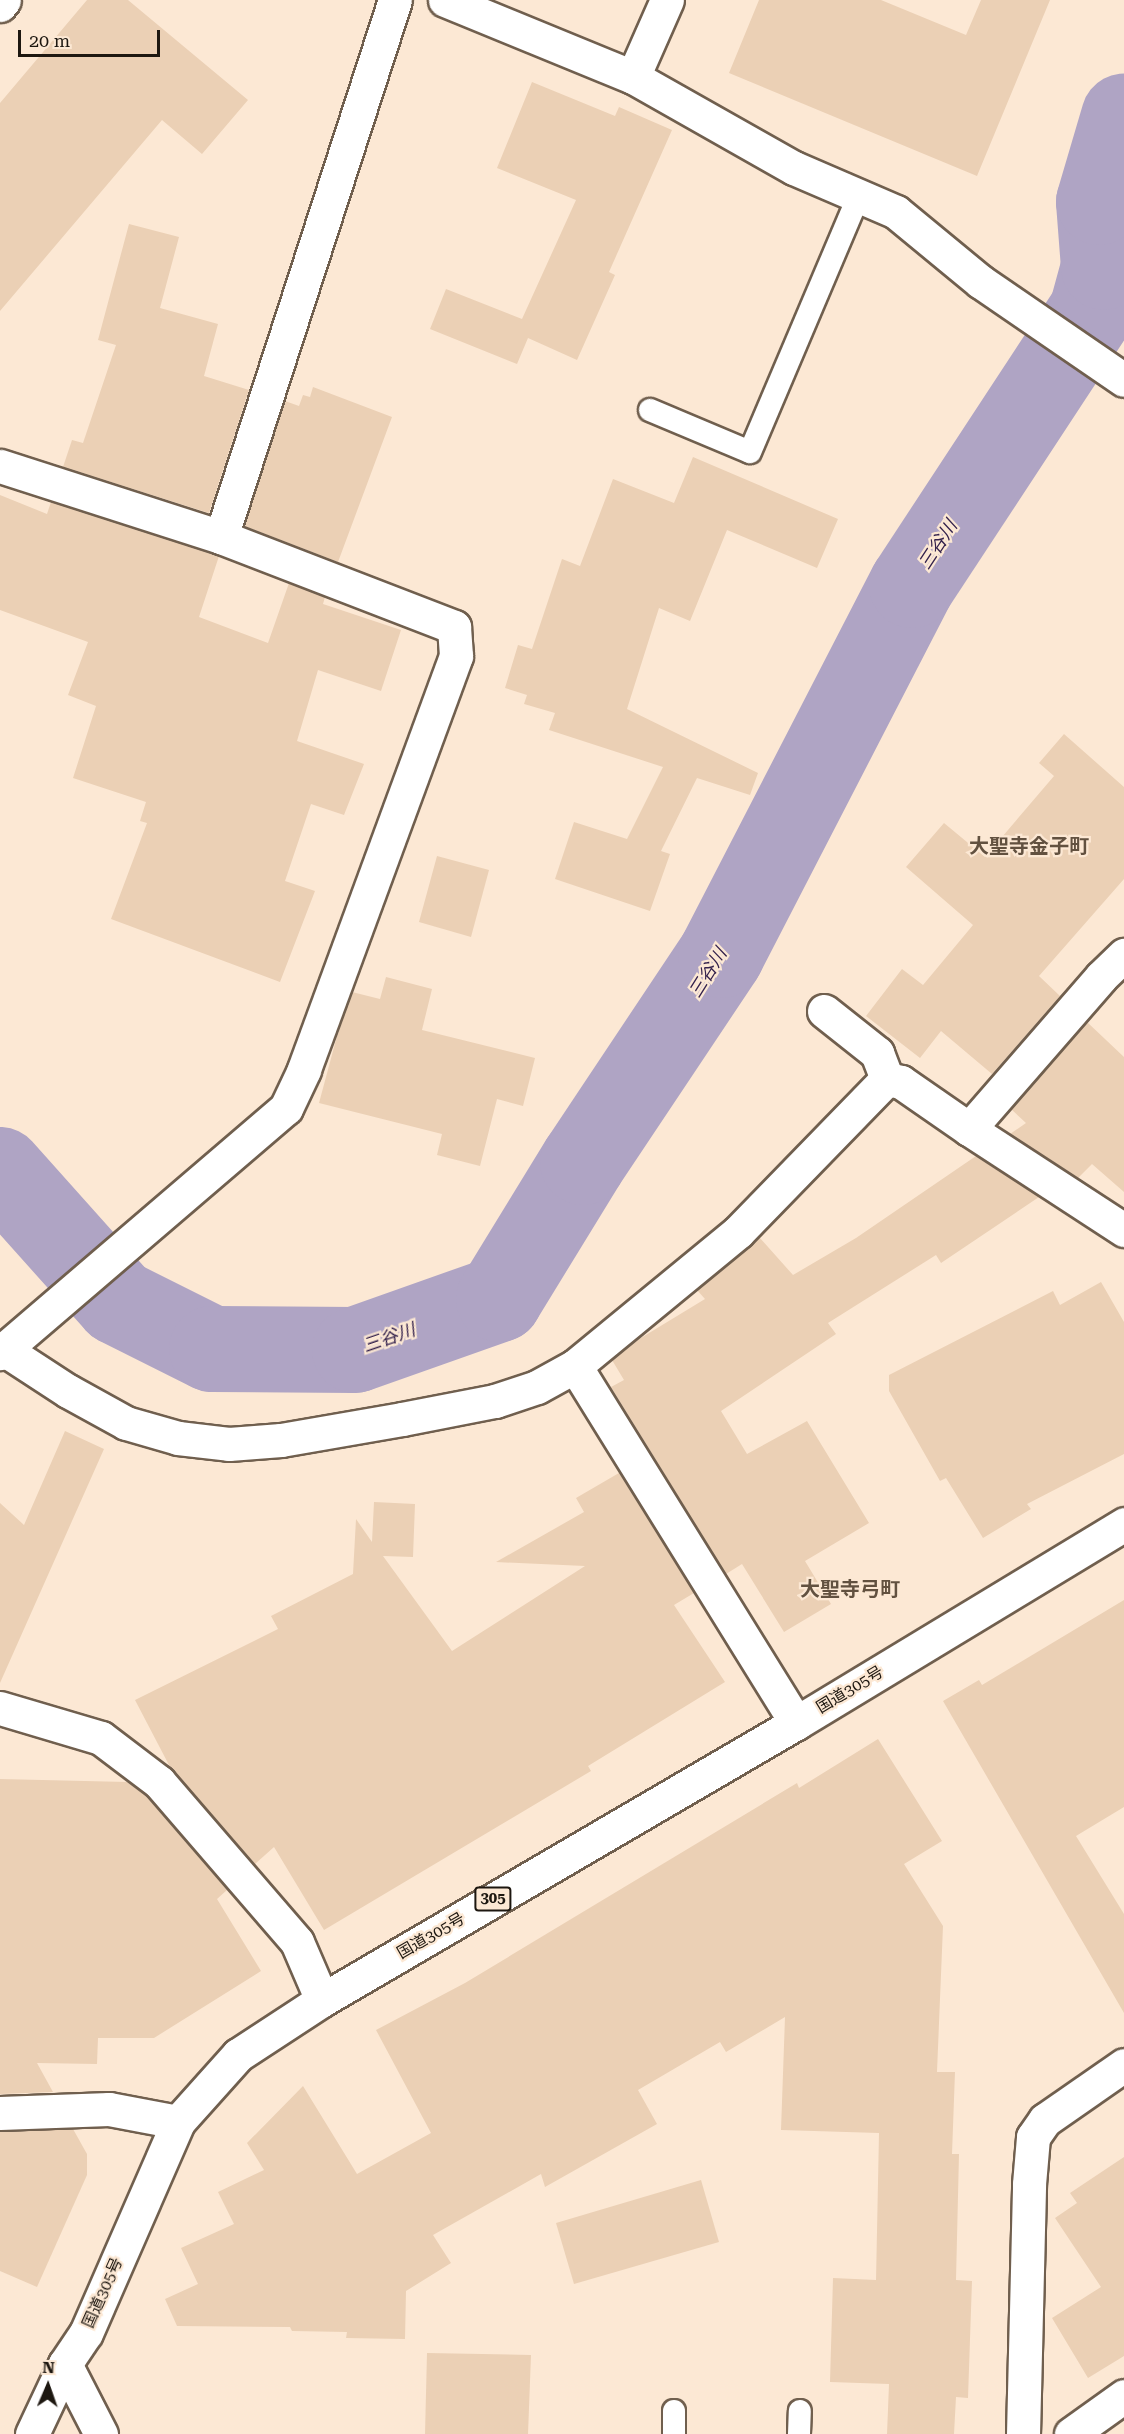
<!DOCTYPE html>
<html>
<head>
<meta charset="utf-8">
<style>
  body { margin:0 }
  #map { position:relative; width:1124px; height:2434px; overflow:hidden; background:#fce8d4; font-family:"Roboto Serif","Noto Sans JP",serif }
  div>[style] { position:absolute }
  .river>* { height:86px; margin:-43px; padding:0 43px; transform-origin:43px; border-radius:43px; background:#afa4c4 }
  .building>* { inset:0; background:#ebd0b5 }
  .roads { filter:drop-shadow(2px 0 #705f4e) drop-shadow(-2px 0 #705f4e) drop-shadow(0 2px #705f4e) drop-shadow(0 -2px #705f4e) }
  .lane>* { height:22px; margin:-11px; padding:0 11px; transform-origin:11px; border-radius:11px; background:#fff }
  .street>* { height:33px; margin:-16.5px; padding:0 16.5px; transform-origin:16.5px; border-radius:16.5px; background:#fff }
  .primary>* { height:33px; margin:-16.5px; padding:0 16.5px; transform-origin:16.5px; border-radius:16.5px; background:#fff }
  .highway>* { height:33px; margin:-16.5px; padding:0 16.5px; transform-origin:16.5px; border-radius:16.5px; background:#fff }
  span { translate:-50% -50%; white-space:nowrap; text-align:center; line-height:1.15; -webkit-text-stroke:4.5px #fce8d4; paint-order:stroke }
  .shield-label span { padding:2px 4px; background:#fce8d4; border:2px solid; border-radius:4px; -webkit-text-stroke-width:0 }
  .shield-label { font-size:15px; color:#1d1710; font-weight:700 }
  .street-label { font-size:16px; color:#1d1710 }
  .water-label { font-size:18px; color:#33214c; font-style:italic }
  .quarter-label { font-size:20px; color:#625140; font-weight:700 }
  .north { position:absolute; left:18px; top:2356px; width:60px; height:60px; -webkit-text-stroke:4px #fce8d4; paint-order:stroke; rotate:2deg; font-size:16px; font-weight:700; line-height:24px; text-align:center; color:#1d1710 }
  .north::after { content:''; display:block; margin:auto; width:21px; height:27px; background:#1d1710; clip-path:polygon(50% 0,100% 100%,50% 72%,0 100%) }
  .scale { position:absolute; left:18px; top:30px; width:142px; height:27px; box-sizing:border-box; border:3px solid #1d1710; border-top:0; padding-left:8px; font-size:18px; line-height:21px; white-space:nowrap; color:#1d1710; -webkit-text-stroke:4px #fce8d4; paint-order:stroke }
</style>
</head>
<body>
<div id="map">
  <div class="river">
    <i style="left:0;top:1170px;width:177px;rotate:48.2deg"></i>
    <i style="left:118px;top:1302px;width:105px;rotate:26.6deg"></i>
    <i style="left:212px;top:1349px;width:143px;rotate:0.4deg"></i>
    <i style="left:355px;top:1350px;width:153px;rotate:-19.5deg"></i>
    <i style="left:499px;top:1299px;width:161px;rotate:-58.5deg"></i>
    <i style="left:583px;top:1162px;width:249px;rotate:-56.3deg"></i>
    <i style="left:721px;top:955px;width:416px;rotate:-62.7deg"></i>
    <i style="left:912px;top:585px;width:328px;rotate:-56.7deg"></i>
    <i style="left:1092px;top:311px;width:46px;rotate:-74.7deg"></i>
    <i style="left:1104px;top:267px;width:65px;rotate:-94.4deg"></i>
    <i style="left:1099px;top:202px;width:89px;rotate:-73.6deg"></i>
  </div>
  <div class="building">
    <i style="clip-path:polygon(87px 0,128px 0,248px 100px,202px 154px,162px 120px,0 311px,0 103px)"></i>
    <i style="clip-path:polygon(759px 0,881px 0,966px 35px,981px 0,1050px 0,977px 176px,729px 73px)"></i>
    <i style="clip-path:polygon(532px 82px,615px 116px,619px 107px,672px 130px,609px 272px,615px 275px,577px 360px,528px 338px,517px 364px,430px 329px,446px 289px,522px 319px,576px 200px,497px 168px)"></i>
    <i style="clip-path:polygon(129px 224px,179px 237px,160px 308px,218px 324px,204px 376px,249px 390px,209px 513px,63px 467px,72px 440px,83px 443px,116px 345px,98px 340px)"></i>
    <i style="clip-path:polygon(313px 387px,392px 417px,338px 562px,244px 526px,285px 401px,299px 406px,303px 395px,310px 397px)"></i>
    <i style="clip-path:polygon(693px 457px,838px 519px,817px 568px,727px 530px,690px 621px,659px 608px,627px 709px,758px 773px,750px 795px,697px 778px,661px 851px,670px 854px,650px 911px,555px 879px,574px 822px,627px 839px,663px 767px,549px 730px,555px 713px,524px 704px,527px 695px,505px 688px,518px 645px,532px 649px,562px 559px,580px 566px,613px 479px,674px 503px)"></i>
    <i style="clip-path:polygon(0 495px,47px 514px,51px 502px,219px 556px,199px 617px,268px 643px,289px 583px,325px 597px,323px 604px,401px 630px,381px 691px,318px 670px,297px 741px,364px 764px,344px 815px,311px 804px,285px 881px,315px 891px,280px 982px,111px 919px,147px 823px,140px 821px,146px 802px,73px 778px,96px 706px,68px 695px,88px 642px,0 610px)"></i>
    <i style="clip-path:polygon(1064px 734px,1124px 787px,1124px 879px,1039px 976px,1060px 996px,992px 1074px,941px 1031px,920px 1058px,866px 1016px,902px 969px,923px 985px,973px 925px,906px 867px,944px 823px,985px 857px,1054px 776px,1039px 763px)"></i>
    <i style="clip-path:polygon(437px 856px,489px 870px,471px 937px,419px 922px)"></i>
    <i style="clip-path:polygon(386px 977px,432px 989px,422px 1030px,535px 1058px,523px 1106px,497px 1099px,480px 1166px,437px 1155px,442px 1134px,319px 1103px,337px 1036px,352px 992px,380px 999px)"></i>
    <i style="clip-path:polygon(1087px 1022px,1124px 1057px,1124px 1192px,1092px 1164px,1078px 1178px,1010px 1134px,1026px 1123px,1011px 1109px)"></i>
    <i style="clip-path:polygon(976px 1156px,1039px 1197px,941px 1263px,936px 1255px,828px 1323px,836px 1334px,721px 1411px,747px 1454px,807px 1421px,869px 1523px,805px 1561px,831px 1604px,784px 1632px,742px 1564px,726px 1574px,611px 1387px,624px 1380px,612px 1360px,631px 1344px,705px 1299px,697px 1290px,759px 1237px,793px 1275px,856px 1238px)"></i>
    <i style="clip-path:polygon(1101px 1282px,1124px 1322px,1124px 1454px,1027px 1504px,1031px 1509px,983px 1538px,946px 1478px,940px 1481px,889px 1391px,889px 1375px,1053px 1291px,1060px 1305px)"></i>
    <i style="clip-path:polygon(65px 1431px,104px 1449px,0 1683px,0 1503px,24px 1525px)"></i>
    <i style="clip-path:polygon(619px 1473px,694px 1593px,674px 1605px,725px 1682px,588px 1766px,591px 1771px,324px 1930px,274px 1847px,255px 1864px,170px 1767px,135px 1700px,278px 1629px,271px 1616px,353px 1574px,356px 1519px,372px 1542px,374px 1502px,415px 1504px,413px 1557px,383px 1556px,452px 1651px,585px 1566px,496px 1562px,584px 1512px,576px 1498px)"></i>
    <i style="clip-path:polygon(1124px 1600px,1124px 1807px,1076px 1836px,1124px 1914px,1124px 2013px,943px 1701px,979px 1680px,982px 1685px)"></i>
    <i style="clip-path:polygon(878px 1739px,942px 1841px,904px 1864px,943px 1926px,937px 2072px,955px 2072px,952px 2154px,959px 2154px,956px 2280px,972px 2281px,968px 2398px,956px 2397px,954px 2434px,887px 2434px,889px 2384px,830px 2382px,833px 2278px,876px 2280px,879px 2133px,781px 2130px,785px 2017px,726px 2052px,720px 2042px,638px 2090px,657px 2124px,545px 2187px,541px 2174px,433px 2235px,451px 2263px,406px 2291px,405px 2339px,346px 2338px,347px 2332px,292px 2331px,290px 2327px,177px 2326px,165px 2299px,198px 2284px,181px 2248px,234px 2224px,218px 2192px,264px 2170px,247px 2143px,303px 2086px,357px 2174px,431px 2133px,376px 2030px,465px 1983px,797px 1783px,799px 1788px)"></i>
    <i style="clip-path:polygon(0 1779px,127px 1782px,146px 1796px,227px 1890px,217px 1899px,261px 1971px,154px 2038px,98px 2038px,97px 2064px,37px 2063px,53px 2092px,0 2094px)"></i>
    <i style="clip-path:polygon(73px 2129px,87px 2154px,87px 2175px,37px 2287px,0 2271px,0 2132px)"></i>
    <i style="clip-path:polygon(1124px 2157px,1124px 2356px,1088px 2378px,1052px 2318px,1101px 2287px,1055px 2218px,1077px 2203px,1070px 2193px)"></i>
    <i style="clip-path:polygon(701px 2180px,719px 2242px,574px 2284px,556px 2223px)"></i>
    <i style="clip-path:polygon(427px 2353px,531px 2355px,528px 2434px,425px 2434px)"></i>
  </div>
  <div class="roads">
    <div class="lane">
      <i style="left:650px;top:410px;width:108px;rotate:22.8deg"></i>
      <i style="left:750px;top:452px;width:279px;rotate:-67deg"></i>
      <i style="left:674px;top:2434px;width:23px;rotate:-90deg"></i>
      <i style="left:799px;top:2434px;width:23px;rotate:-88deg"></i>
    </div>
    <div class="street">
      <i style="left:445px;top:0;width:203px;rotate:22.3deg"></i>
      <i style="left:633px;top:77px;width:185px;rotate:29.5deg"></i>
      <i style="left:794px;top:168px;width:111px;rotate:23.3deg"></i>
      <i style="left:896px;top:212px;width:110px;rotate:39.5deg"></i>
      <i style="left:981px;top:282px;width:173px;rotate:34.4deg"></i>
      <i style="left:633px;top:77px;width:84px;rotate:-66.2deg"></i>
      <i style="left:0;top:466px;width:232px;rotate:17.8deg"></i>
      <i style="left:221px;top:537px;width:250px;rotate:21.1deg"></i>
      <i style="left:454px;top:627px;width:29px;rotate:86deg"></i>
      <i style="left:456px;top:656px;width:441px;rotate:110.2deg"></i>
      <i style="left:304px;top:1070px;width:42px;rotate:115.3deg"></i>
      <i style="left:286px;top:1108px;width:377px;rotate:139.4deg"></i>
      <i style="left:221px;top:537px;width:564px;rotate:-72.05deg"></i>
      <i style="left:824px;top:1011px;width:68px;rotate:38.4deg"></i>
      <i style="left:877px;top:1053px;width:28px;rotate:69deg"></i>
      <i style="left:969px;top:1129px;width:185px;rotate:33.1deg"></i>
      <i style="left:5px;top:1350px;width:75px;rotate:33.1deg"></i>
      <i style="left:68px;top:1391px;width:66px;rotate:28.9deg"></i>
      <i style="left:126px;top:1423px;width:54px;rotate:16.1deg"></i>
      <i style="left:178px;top:1438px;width:51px;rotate:6.7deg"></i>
      <i style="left:229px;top:1444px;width:52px;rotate:-4.4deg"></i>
      <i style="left:281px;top:1440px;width:123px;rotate:-9.8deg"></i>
      <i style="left:402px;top:1419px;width:95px;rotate:-11deg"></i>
      <i style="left:495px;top:1401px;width:44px;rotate:-18.4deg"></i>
      <i style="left:537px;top:1387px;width:43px;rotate:-28.9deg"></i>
      <i style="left:575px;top:1366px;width:211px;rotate:-39.4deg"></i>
      <i style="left:738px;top:1232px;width:214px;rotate:-45.8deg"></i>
      <i style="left:887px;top:1079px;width:14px;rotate:12deg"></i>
      <i style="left:901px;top:1082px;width:83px;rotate:34.7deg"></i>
      <i style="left:969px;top:1129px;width:201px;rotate:-49deg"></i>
      <i style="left:1101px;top:977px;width:32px;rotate:-44deg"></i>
      <i style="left:575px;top:1366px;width:420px;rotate:58.2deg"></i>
      <i style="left:0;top:1708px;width:105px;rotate:16.5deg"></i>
      <i style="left:101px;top:1738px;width:73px;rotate:37.2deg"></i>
      <i style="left:159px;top:1782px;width:211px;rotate:49.2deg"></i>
      <i style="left:297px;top:1942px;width:63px;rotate:66.7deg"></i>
      <i style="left:0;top:2113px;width:109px;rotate:-2.1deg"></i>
      <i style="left:109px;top:2109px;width:70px;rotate:10.7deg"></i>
      <i style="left:65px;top:2364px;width:79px;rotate:62.8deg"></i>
      <i style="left:1023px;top:2434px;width:250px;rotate:-88.6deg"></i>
      <i style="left:1029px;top:2184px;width:47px;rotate:-85.1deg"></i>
      <i style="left:1033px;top:2137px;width:21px;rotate:-55deg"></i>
      <i style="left:1045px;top:2120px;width:96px;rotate:-34.8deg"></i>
      <i style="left:1071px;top:2434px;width:65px;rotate:-35.6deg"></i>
    </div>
    <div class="primary">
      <i style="left:0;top:5px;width:6px;rotate:-51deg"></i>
    </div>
    <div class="highway">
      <i style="left:32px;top:2434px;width:77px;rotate:-64.8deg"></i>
      <i style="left:65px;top:2364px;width:37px;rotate:-56deg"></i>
      <i style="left:86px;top:2333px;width:230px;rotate:-66.4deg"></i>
      <i style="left:178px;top:2122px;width:90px;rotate:-48.2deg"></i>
      <i style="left:238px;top:2055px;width:100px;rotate:-33.2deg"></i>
      <i style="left:322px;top:2000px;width:549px;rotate:-30.3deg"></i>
      <i style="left:796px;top:1723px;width:384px;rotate:-31.2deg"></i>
    </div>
  </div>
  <div class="shield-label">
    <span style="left:493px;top:1899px">305</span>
  </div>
  <div class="street-label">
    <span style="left:850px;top:1690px;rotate:-31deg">国道305号</span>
    <span style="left:431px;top:1936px;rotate:-30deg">国道305号</span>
    <span style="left:103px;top:2293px;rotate:-66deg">国道305号</span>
  </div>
  <div class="water-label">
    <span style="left:938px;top:545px;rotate:-57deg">三谷川</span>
    <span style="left:708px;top:973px;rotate:-58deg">三谷川</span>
    <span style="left:389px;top:1338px;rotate:-19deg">三谷川</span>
  </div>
  <div class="quarter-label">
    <span style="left:1029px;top:846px">大聖寺金子町</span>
    <span style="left:850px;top:1589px">大聖寺弓町</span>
  </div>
  <div class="north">N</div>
  <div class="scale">20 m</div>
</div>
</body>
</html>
